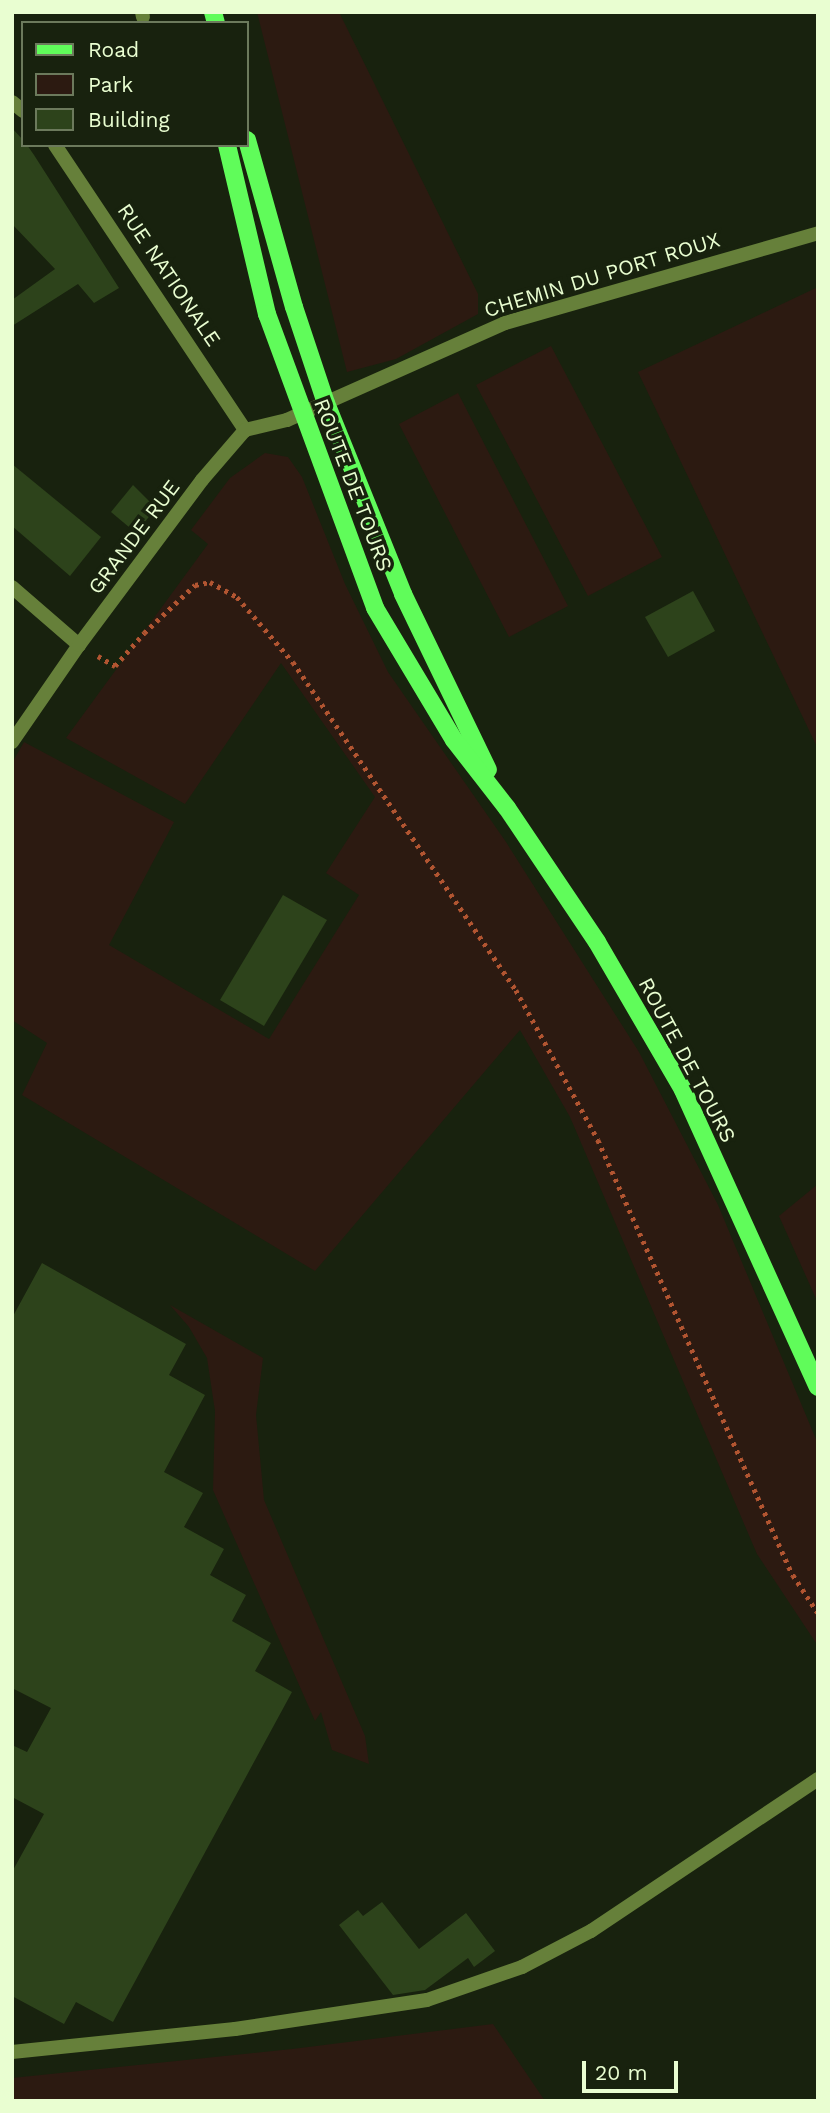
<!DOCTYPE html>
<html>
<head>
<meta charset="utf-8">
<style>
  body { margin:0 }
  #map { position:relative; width:830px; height:2113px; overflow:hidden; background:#18220e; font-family:"Work Sans",sans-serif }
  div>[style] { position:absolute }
  .green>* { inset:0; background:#2c1a11 }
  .building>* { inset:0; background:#2d431b }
  .path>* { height:4.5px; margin-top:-2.25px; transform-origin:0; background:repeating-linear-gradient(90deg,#b25531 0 3.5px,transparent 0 8.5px) }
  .street>* { height:14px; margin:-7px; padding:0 7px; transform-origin:7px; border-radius:7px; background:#66803a }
  .primary>* { height:18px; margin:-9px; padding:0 9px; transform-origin:9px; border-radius:9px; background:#60fc5a }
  span { translate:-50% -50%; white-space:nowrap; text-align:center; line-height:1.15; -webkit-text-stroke:7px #18220e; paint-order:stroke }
  .street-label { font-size:21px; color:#e9fed1 }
  .frame { position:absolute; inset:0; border:14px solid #e9fed1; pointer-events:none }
  .legend { position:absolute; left:21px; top:21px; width:228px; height:126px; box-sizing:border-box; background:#18220e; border:2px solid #6c7a5c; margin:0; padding:9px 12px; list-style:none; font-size:21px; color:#e9fed1 }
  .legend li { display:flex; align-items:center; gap:14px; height:35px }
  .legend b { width:35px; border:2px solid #6c7a5c }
  .scale { position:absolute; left:582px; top:2061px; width:96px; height:32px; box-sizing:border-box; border:4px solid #e9fed1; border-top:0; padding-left:9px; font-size:21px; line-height:24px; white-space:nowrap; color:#e9fed1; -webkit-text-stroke:5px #18220e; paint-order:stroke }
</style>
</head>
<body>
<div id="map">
  <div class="green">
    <i style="clip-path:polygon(257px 12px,339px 12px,478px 294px,478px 314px,396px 359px,347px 372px)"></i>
    <i style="clip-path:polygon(818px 287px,818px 749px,638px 372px)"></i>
    <i style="clip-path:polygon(551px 346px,662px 557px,588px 596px,476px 385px)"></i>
    <i style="clip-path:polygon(458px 393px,568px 606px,509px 637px,399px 424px)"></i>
    <i style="clip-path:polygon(265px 453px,288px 457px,302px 477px,345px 584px,388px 672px,506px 842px,639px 1052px,718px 1205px,818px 1444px,818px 1646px,757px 1554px,570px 1117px,520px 1030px,315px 1271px,22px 1095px,47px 1043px,12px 1020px,12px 763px,24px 742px,174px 822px,109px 945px,269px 1039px,359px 895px,326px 873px,375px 797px,281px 663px,185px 804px,66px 738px,208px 544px,191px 530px,230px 478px)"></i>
    <i style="clip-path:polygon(818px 1184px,818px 1303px,779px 1216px)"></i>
    <i style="clip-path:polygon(170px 1305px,263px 1358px,256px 1415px,264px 1500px,365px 1736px,369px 1764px,332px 1750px,321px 1712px,315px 1721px,213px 1490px,215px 1411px,207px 1358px,189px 1327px)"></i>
    <i style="clip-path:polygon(493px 2024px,545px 2101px,12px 2101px,12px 2078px,292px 2049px)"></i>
  </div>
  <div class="building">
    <i style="clip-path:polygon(12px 128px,23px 140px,23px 145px,27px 145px,34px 155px,119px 288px,94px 303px,78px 284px,12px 326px,12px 300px,55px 269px,12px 224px)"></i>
    <i style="clip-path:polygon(12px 464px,101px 537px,70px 576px,12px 526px)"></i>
    <i style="clip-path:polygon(133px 485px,156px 508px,136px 533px,111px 512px)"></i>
    <i style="clip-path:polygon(693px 591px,715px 631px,668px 657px,645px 617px)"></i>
    <i style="clip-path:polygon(283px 895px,327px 920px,264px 1026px,220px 1000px)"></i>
    <i style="clip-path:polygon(42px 1263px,186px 1344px,169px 1375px,205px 1395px,164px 1472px,203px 1493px,184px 1527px,224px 1549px,210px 1575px,246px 1595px,232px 1621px,271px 1643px,255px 1671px,292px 1692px,113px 2022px,76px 2002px,64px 2024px,12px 1996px,12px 1872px,44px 1814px,12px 1797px,12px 1745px,27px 1752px,51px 1708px,12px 1688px,12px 1318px)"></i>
    <i style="clip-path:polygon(382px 1902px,419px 1949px,466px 1913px,495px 1951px,474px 1967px,468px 1958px,425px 1990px,393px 1995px,339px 1925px,358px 1910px,363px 1916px)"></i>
  </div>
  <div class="path">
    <i style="left:98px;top:656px;width:20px;rotate:30deg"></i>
    <i style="left:115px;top:666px;width:44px;rotate:-48.7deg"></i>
    <i style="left:144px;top:633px;width:70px;rotate:-43.3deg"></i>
    <i style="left:195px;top:585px;width:15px;rotate:-11deg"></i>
    <i style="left:210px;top:582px;width:31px;rotate:29deg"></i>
    <i style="left:237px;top:597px;width:86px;rotate:49.3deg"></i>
    <i style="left:293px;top:662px;width:397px;rotate:55.8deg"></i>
    <i style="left:516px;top:990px;width:171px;rotate:61.3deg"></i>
    <i style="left:598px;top:1140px;width:477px;rotate:65.9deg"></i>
    <i style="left:793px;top:1575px;width:45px;rotate:56.7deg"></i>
  </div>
  <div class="street">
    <i style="left:142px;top:12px;width:5px;rotate:79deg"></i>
    <i style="left:12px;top:102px;width:14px;rotate:39deg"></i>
    <i style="left:55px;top:145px;width:343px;rotate:56.3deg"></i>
    <i style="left:12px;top:587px;width:89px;rotate:40.9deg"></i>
    <i style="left:12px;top:742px;width:118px;rotate:-55.4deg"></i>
    <i style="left:79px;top:645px;width:206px;rotate:-53.3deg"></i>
    <i style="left:202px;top:480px;width:66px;rotate:-49.3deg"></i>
    <i style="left:245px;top:430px;width:43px;rotate:-13.4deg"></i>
    <i style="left:287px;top:420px;width:239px;rotate:-24deg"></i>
    <i style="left:505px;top:323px;width:326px;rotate:-16deg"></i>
    <i style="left:12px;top:2052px;width:224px;rotate:-5.9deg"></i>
    <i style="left:235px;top:2029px;width:194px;rotate:-8.6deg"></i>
    <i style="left:427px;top:2000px;width:101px;rotate:-19.2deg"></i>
    <i style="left:522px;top:1967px;width:78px;rotate:-27.6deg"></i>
    <i style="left:591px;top:1931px;width:273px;rotate:-33.8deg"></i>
  </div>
  <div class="primary">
    <i style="left:213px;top:12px;width:11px;rotate:75deg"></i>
    <i style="left:247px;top:140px;width:173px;rotate:74.3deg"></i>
    <i style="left:294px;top:307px;width:101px;rotate:71.6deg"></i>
    <i style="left:326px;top:403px;width:206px;rotate:68deg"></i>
    <i style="left:403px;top:594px;width:195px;rotate:64.2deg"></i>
    <i style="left:227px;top:145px;width:174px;rotate:76.7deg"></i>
    <i style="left:267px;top:314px;width:313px;rotate:69.8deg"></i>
    <i style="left:375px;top:608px;width:154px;rotate:59.1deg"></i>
    <i style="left:454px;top:740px;width:86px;rotate:52.1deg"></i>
    <i style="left:507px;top:808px;width:161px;rotate:56.1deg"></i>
    <i style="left:597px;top:942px;width:171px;rotate:59.8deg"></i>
    <i style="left:683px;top:1090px;width:326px;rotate:65.6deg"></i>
  </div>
  <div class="street-label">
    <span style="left:169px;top:275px;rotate:56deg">RUE NATIONALE</span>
    <span style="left:602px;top:275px;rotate:-17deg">CHEMIN DU PORT ROUX</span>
    <span style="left:353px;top:485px;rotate:69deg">ROUTE DE TOURS</span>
    <span style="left:134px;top:537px;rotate:-53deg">GRANDE RUE</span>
    <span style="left:687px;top:1060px;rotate:62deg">ROUTE DE TOURS</span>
  </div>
  <div class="frame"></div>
  <ul class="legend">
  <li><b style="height:9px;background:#60fc5a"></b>Road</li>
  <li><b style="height:19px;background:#2c1a11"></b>Park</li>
  <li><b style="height:19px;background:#2d431b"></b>Building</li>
  </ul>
  <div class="scale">20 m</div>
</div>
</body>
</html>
